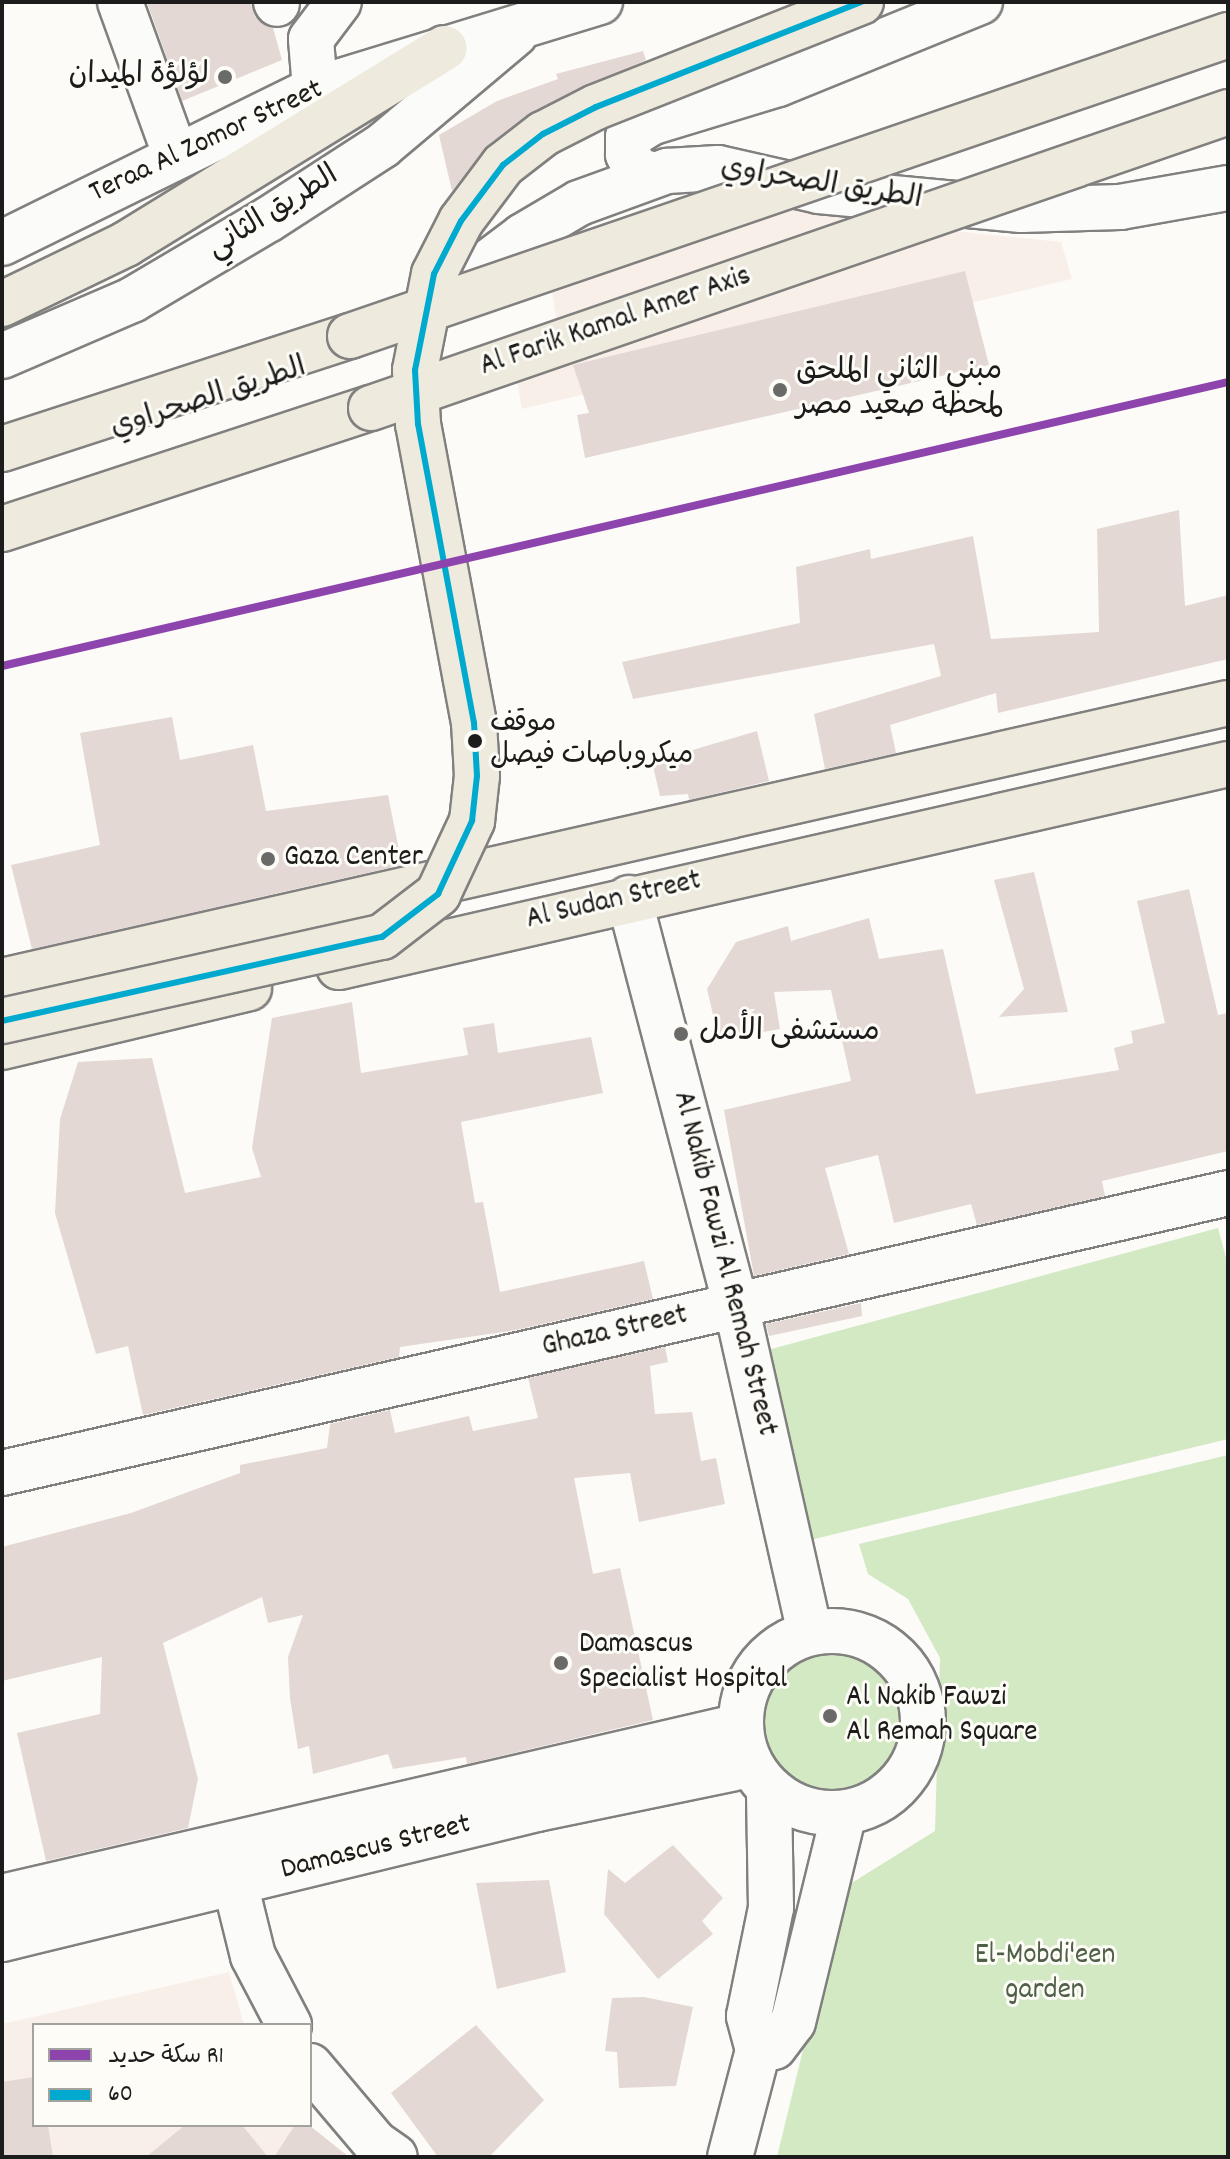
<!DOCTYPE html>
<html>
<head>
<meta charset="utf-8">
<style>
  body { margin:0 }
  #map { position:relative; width:1230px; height:2159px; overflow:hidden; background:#fcfbf8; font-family:Dekko,"Playpen Sans Arabic",sans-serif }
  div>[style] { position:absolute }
  .built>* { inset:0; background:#f9efe9 }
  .green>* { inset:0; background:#d2e9c4 }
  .building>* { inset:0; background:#e3d8d3 }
  .roads { filter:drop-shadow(2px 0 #81807f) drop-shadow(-2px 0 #81807f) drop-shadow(0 2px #81807f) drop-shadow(0 -2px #81807f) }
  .minor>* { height:44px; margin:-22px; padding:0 22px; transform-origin:22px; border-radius:22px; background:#fbfbf9 }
  .minor>.ring { margin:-22px; padding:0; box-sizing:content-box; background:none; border:44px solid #fbfbf9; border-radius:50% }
  .major>* { height:44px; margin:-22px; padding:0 22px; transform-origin:22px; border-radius:22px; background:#eeeade }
  .highway>* { height:44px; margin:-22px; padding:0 22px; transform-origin:22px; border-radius:22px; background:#eeeade }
  .rail>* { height:6px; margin-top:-3px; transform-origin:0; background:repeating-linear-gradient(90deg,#bbbab8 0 12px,transparent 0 18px) }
  .bridges { filter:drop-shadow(2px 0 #81807f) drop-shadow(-2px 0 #81807f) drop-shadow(0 2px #81807f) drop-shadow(0 -2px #81807f) }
  .major-bridge>* { height:44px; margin:-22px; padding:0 22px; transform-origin:22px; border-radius:22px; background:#eeeade }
  .highway-bridge>* { height:44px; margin:-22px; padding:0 22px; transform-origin:22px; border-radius:22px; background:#eeeade }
  .bus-1>* { height:6px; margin:-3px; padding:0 3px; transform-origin:3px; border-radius:3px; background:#00a9ce }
  .rail-1>* { height:8px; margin:-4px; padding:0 4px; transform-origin:4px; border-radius:4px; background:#8e44ad }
  .dots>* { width:22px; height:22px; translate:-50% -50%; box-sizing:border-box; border:4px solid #fdfcf7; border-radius:50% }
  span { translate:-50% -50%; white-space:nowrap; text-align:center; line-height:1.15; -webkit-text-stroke:6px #fdfcf7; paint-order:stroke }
  .bus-label { font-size:28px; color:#1c1c1c }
  .left { translate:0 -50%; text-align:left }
  .poi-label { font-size:30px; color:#1c1c1c }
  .right { translate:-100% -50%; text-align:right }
  .street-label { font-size:30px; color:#1c1c1c }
  .park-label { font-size:30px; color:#4f5f48 }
  .frame { position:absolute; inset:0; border:4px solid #1c1c1c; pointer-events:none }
  .legend { position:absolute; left:32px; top:2023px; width:280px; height:104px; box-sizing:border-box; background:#fdfcf7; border:2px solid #a3a29f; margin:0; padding:10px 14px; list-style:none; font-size:24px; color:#1c1c1c }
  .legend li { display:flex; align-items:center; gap:16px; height:40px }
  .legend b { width:40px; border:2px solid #a3a29f }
</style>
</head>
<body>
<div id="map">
  <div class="built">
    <i style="clip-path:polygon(700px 199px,793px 204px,916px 227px,1061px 242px,1072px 279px,522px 409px,515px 369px,559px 334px,545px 250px,611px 222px)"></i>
    <i style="clip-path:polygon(229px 1972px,244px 2025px,34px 2025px,34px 2125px,296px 2125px,326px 2157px,2px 2157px,2px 2024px)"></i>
  </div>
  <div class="green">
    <i style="clip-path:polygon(1218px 1228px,1228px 1265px,1228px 1439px,810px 1540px,760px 1352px)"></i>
    <i style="clip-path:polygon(1228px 1455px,1228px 2157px,777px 2157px,842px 1889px,935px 1831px,940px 1658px,908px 1599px,868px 1574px,859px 1544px)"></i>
    <i style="clip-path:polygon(823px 1643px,877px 1660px,904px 1696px,899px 1759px,846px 1800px,804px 1791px,761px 1763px,752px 1705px,793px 1651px)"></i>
  </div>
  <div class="building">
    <i style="clip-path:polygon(147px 2px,251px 2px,255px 16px,273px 28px,282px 60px,182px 101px)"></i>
    <i style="clip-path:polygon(643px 51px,646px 60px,528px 114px,487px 146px,452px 191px,439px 135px,497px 101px,558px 79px,556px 74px)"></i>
    <i style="clip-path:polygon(965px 271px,989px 365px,585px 458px,577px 415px,589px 413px,573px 365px)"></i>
    <i style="clip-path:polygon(1179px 510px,1185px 606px,1228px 595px,1228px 659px,998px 713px,996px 693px,890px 725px,896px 753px,825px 769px,814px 714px,941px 676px,934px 644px,633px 699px,622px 662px,800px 623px,796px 567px,870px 549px,871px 559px,973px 536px,991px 639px,1099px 632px,1097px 529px)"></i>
    <i style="clip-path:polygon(172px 717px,180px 760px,253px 745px,266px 811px,388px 795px,402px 865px,32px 949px,11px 865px,100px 845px,80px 733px)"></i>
    <i style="clip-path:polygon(757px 731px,769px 781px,689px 800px,688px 794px,660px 796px,652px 762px)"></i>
    <i style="clip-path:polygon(1034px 872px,1068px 1012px,999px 1017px,1024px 989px,994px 880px)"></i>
    <i style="clip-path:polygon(1189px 889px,1218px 1015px,1228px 1013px,1228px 1151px,1102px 1181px,1105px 1196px,977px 1225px,971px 1204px,894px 1223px,878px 1155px,825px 1168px,849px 1254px,754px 1276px,724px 1110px,851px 1081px,831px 990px,774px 992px,780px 1029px,719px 1040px,707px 989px,736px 942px,788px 926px,791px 941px,869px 918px,879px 959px,943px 949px,976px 1094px,1119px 1070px,1114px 1048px,1133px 1043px,1131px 1031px,1165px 1023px,1137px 901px)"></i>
    <i style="clip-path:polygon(352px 1002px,361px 1073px,468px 1055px,463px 1028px,494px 1023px,498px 1053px,591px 1037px,603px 1093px,461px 1122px,475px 1203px,483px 1202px,500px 1292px,644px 1261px,653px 1299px,516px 1330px,400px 1347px,399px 1357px,143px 1415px,128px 1346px,96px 1354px,55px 1213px,60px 1119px,78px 1062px,152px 1058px,185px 1193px,261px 1177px,252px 1148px,272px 1018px)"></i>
    <i style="clip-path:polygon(861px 1303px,862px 1316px,769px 1336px,766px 1324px)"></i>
    <i style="clip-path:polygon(665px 1347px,668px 1362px,650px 1366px,655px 1414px,692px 1412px,701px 1461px,716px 1458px,725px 1504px,639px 1522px,630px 1473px,574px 1478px,593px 1574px,620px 1568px,653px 1720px,467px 1764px,466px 1757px,393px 1769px,388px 1754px,313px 1774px,309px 1746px,298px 1749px,290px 1698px,288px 1657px,303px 1615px,268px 1623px,262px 1597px,163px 1643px,198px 1779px,188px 1828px,46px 1861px,17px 1733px,100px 1714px,102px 1657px,2px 1681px,2px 1547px,131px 1513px,240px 1473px,240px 1465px,327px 1448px,330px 1424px,390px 1410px,395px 1433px,469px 1416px,473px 1431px,538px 1418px,528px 1378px)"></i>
    <i style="clip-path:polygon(673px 1845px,723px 1898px,702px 1921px,713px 1934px,658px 1979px,604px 1914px,608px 1869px,625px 1883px)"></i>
    <i style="clip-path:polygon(549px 1880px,566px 1972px,497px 1989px,476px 1883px)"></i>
    <i style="clip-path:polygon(644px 1997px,693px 2007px,676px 2086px,619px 2088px,617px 2052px,605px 2051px,612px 1998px)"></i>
    <i style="clip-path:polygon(476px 2025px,544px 2100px,489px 2157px,438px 2157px,391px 2093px)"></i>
    <i style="clip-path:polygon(34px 2077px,34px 2125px,48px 2125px,53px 2157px,2px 2157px,2px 2082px)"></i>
    <i style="clip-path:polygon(185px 2125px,242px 2125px,268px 2157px,146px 2157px)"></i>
    <i style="clip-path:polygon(295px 2125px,309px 2125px,349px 2157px,274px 2157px)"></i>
  </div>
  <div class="roads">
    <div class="minor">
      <i style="left:120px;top:2px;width:162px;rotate:70.1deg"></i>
      <i style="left:276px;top:2px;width:2px;rotate:63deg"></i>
      <i style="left:315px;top:89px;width:50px;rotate:-94.6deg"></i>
      <i style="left:311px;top:39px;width:46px;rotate:-52.9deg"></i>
      <i style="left:654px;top:175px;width:19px;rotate:-164deg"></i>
      <i style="left:636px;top:170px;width:18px;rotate:-117deg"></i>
      <i style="left:628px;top:154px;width:17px;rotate:-90deg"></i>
      <i style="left:628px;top:137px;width:26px;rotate:-32deg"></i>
      <i style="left:650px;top:123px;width:134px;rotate:-16.9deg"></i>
      <i style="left:778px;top:84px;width:218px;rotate:-22.1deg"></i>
      <i style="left:2px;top:243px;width:349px;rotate:-26.2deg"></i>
      <i style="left:315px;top:89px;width:298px;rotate:-17deg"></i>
      <i style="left:438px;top:300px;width:106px;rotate:-37deg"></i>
      <i style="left:523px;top:236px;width:65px;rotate:-30.5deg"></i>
      <i style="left:579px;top:203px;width:94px;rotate:-20deg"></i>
      <i style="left:667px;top:171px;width:51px;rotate:-3.4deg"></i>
      <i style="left:718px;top:168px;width:104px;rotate:12.8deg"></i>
      <i style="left:819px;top:191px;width:203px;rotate:5.4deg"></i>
      <i style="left:1021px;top:210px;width:99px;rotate:-1.7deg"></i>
      <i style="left:1120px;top:207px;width:110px;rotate:-10deg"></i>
      <i style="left:2px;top:356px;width:142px;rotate:-23.3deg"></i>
      <i style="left:132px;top:300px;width:159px;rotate:-30.6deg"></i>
      <i style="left:269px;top:219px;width:135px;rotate:-32.9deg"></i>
      <i style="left:382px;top:146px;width:174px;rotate:-40.1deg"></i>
      <i style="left:629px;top:898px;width:421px;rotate:75.3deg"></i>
      <i style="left:736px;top:1305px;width:336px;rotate:77.3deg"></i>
      <i style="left:2px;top:1473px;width:1258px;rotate:-12.86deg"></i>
      <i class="ring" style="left:741px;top:1631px;width:138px;height:138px"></i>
      <i style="left:228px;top:1855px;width:104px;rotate:76.1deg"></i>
      <i style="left:253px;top:1956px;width:78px;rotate:62.4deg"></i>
      <i style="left:2px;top:1897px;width:758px;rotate:-13.05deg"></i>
      <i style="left:2px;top:1939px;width:551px;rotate:-13.66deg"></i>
      <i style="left:537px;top:1809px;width:217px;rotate:-11.7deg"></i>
      <i style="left:758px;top:2050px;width:16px;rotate:-11deg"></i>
      <i style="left:774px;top:2047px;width:31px;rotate:-53deg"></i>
      <i style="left:793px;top:2022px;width:215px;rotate:-76.3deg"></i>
      <i style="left:310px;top:2066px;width:101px;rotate:49.8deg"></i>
      <i style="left:375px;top:2143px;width:24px;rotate:35deg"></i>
      <i style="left:730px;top:2157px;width:111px;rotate:-75.3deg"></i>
      <i style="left:758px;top:2050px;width:35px;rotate:-105deg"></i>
      <i style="left:749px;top:2016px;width:110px;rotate:-78.5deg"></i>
      <i style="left:771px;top:1908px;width:119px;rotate:-91deg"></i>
    </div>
    <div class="major">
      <i style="left:339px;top:967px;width:912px;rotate:-12.86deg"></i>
      <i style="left:2px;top:981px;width:1257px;rotate:-12.78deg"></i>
      <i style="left:2px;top:1047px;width:254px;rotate:-13.4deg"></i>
    </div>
    <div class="highway">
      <i style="left:2px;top:304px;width:138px;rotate:-25.8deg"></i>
      <i style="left:126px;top:244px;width:374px;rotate:-31.6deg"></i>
      <i style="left:2px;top:449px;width:366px;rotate:-18deg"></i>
      <i style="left:2px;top:529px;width:388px;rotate:-18.2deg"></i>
    </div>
  </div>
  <div class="rail">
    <i style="left:2px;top:666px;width:1258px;rotate:-13.04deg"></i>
  </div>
  <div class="bridges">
    <div class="major-bridge">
      <i style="left:2px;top:1021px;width:389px;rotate:-12.5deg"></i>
      <i style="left:382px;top:937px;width:71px;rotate:-37.5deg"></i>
      <i style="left:438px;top:894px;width:81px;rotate:-65deg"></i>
      <i style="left:472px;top:821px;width:45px;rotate:-83.7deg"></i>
      <i style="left:477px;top:776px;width:53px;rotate:-93.2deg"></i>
      <i style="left:474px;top:723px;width:304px;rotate:-100.6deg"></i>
      <i style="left:418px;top:424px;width:54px;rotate:-93.2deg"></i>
      <i style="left:415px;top:370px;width:98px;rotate:-78.8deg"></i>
      <i style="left:434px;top:274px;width:59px;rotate:-63deg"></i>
      <i style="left:461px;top:221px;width:70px;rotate:-53.1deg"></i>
      <i style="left:503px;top:165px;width:51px;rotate:-37.8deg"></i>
      <i style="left:543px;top:134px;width:59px;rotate:-27deg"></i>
      <i style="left:596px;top:107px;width:285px;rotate:-21.6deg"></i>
    </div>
    <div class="highway-bridge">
      <i style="left:350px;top:336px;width:928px;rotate:-18.92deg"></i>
      <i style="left:371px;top:408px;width:907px;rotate:-19.05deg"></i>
    </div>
  </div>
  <div class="bus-1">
    <i style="left:2px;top:1021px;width:389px;rotate:-12.5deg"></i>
    <i style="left:382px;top:937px;width:71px;rotate:-37.5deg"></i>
    <i style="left:438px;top:894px;width:81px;rotate:-65deg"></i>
    <i style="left:472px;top:821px;width:45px;rotate:-83.7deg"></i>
    <i style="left:477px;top:776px;width:53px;rotate:-93.2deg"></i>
    <i style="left:474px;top:723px;width:304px;rotate:-100.6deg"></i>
    <i style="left:418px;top:424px;width:54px;rotate:-93.2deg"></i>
    <i style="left:415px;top:370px;width:98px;rotate:-78.8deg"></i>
    <i style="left:434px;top:274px;width:59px;rotate:-63deg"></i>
    <i style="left:461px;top:221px;width:70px;rotate:-53.1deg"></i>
    <i style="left:503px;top:165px;width:51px;rotate:-37.8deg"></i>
    <i style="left:543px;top:134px;width:59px;rotate:-27deg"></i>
    <i style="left:596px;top:107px;width:285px;rotate:-21.6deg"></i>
  </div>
  <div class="rail-1">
    <i style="left:2px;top:666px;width:1258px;rotate:-13.04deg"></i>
  </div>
  <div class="dots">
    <i style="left:225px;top:77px;background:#6a6a69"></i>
    <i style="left:780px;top:390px;background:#6a6a69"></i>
    <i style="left:475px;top:741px;background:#1c1c1c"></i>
    <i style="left:268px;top:859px;background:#6a6a69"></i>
    <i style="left:681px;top:1034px;background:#6a6a69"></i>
    <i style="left:561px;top:1663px;background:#6a6a69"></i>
    <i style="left:830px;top:1716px;background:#6a6a69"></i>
  </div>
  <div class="bus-label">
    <span class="left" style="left:490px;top:741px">موقف<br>ميكروباصات فيصل</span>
  </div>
  <div class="poi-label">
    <span class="right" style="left:209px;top:77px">لؤلؤة الميدان</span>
    <span class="left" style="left:796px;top:390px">مبني الثاني الملحق<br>لمحطة صعيد مصر</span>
    <span class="left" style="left:284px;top:859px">Gaza Center</span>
    <span class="left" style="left:699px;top:1034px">مستشفى الأمل</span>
    <span class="left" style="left:579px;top:1663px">Damascus<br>Specialist Hospital</span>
    <span class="left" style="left:846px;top:1716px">Al Nakib Fawzi<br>Al Remah Square</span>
  </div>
  <div class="street-label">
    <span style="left:207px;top:143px;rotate:-25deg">Teraa Al Zomor Street</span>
    <span style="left:821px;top:186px;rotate:9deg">الطريق الصحراوي</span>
    <span style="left:274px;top:214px;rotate:-32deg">الطريق الثاني</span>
    <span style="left:616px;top:323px;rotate:-19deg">Al Farik Kamal Amer Axis</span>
    <span style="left:209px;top:400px;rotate:-18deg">الطريق الصحراوي</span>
    <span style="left:614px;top:902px;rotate:-13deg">Al Sudan Street</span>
    <span style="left:723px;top:1264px;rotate:76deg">Al Nakib Fawzi Al Remah Street</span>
    <span style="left:615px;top:1333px;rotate:-13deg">Ghaza Street</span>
    <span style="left:376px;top:1849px;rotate:-14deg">Damascus Street</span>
  </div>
  <div class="park-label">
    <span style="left:1045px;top:1974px">El-Mobdi'een<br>garden</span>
  </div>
  <div class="frame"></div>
  <ul class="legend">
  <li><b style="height:10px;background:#8e44ad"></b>سكة حديد R1</li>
  <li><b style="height:10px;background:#00a9ce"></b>60</li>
  </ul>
</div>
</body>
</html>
